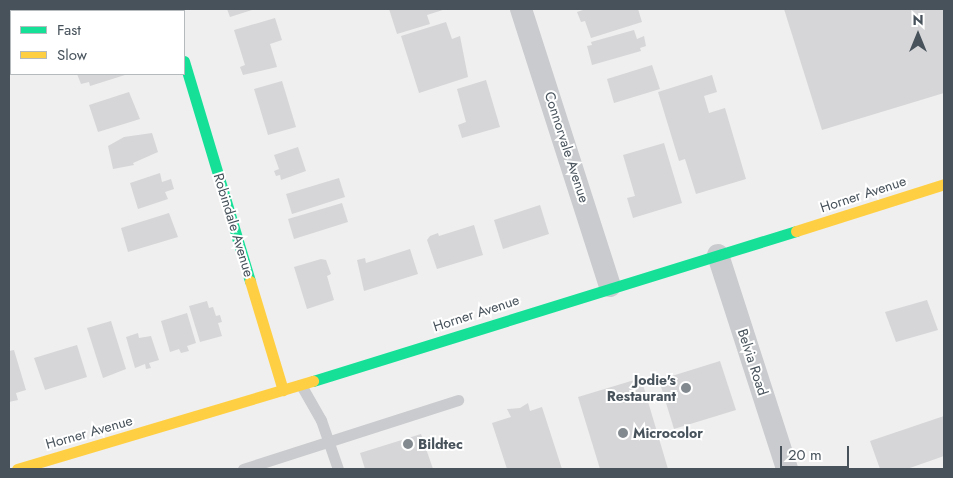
<!DOCTYPE html>
<html>
<head>
<meta charset="utf-8">
<style>
  body { margin:0 }
  #map { position:relative; width:953px; height:478px; overflow:hidden; background:#f0efef; font-family:Jost,sans-serif }
  div>[style] { position:absolute }
  .building>* { inset:0; background:#d6d6d8 }
  .lane>* { height:11px; margin:-5.5px; padding:0 5.5px; transform-origin:5.5px; border-radius:5.5px; background:#c9cbce }
  .street>* { height:22px; margin:-11px; padding:0 11px; transform-origin:11px; border-radius:11px; background:#c9cbce }
  .fast>* { height:11px; margin:-5.5px; padding:0 5.5px; transform-origin:5.5px; border-radius:5.5px; background:#16e098 }
  .slow>* { height:11px; margin:-5.5px; padding:0 5.5px; transform-origin:5.5px; border-radius:5.5px; background:#ffcf43 }
  .dots>* { width:14px; height:14px; translate:-50% -50%; box-sizing:border-box; border:2px solid #fff; border-radius:50% }
  span { translate:-50% -50%; white-space:nowrap; text-align:center; line-height:1.15; -webkit-text-stroke:4px #fff; paint-order:stroke }
  .street-label { font-size:14px; color:#47525b }
  .poi-label { font-size:14px; color:#47525b; font-weight:700 }
  .right { translate:-100% -50%; text-align:right }
  .left { translate:0 -50%; text-align:left }
  .frame { position:absolute; inset:0; border:10px solid #47525b; pointer-events:none }
  .legend { position:absolute; left:10px; top:10px; width:175px; height:65px; box-sizing:border-box; background:#fff; border:1px solid #b5babd; margin:0; padding:6px 9px; list-style:none; font-size:15px; color:#47525b }
  .legend li { display:flex; align-items:center; gap:10px; height:25px }
  .legend b { width:25px; border:1px solid #b5babd }
  .north { position:absolute; left:893px; top:10px; width:50px; height:50px; -webkit-text-stroke:4px #fff; paint-order:stroke; rotate:0deg; font-size:14px; font-weight:700; line-height:20px; text-align:center; color:#47525b }
  .north::after { content:''; display:block; margin:auto; width:18px; height:22px; background:#47525b; clip-path:polygon(50% 0,100% 100%,50% 72%,0 100%) }
  .scale { position:absolute; left:780px; top:446px; width:69px; height:22px; box-sizing:border-box; border:2px solid #47525b; border-top:0; padding-left:6px; font-size:15px; line-height:18px; white-space:nowrap; color:#47525b; -webkit-text-stroke:4px #fff; paint-order:stroke }
</style>
</head>
<body>
<div id="map">
  <div class="building">
    <i style="clip-path:polygon(51px 9px,85px 9px,52px 11px)"></i>
    <i style="clip-path:polygon(227px 9px,255px 9px,230px 17px)"></i>
    <i style="clip-path:polygon(389px 9px,446px 9px,427px 15px,430px 24px,397px 34px)"></i>
    <i style="clip-path:polygon(586px 9px,638px 9px,642px 22px,591px 38px,585px 21px,581px 22px,577px 12px)"></i>
    <i style="clip-path:polygon(784px 9px,944px 9px,944px 93px,822px 130px)"></i>
    <i style="clip-path:polygon(275px 18px,282px 40px,270px 44px,277px 67px,243px 75px,240px 67px,245px 65px,234px 30px)"></i>
    <i style="clip-path:polygon(446px 22px,452px 39px,460px 36px,468px 77px,419px 93px,401px 36px)"></i>
    <i style="clip-path:polygon(634px 30px,637px 39px,644px 36px,646px 46px,640px 48px,641px 51px,592px 65px,587px 46px,592px 45px,591px 42px)"></i>
    <i style="clip-path:polygon(652px 65px,660px 89px,614px 103px,607px 79px)"></i>
    <i style="clip-path:polygon(77px 74px,124px 74px,125px 75px,90px 86px,89px 82px,81px 84px)"></i>
    <i style="clip-path:polygon(712px 75px,717px 92px,704px 96px,709px 113px,725px 108px,746px 179px,696px 194px,685px 159px,679px 161px,658px 92px)"></i>
    <i style="clip-path:polygon(486px 80px,500px 127px,462px 138px,458px 125px,466px 122px,457px 89px)"></i>
    <i style="clip-path:polygon(282px 81px,296px 127px,268px 135px,254px 89px)"></i>
    <i style="clip-path:polygon(129px 92px,140px 119px,98px 132px,89px 105px)"></i>
    <i style="clip-path:polygon(152px 133px,158px 152px,133px 163px,134px 165px,113px 169px,108px 146px,124px 137px)"></i>
    <i style="clip-path:polygon(664px 143px,682px 203px,633px 218px,627px 198px,635px 196px,623px 155px)"></i>
    <i style="clip-path:polygon(298px 147px,306px 171px,281px 180px,280px 175px,276px 176px,274px 171px,279px 169px,274px 155px)"></i>
    <i style="clip-path:polygon(160px 173px,162px 182px,171px 179px,174px 189px,165px 192px,168px 199px,138px 209px,130px 183px)"></i>
    <i style="clip-path:polygon(339px 178px,345px 197px,292px 214px,286px 194px)"></i>
    <i style="clip-path:polygon(342px 203px,348px 222px,294px 239px,288px 219px)"></i>
    <i style="clip-path:polygon(540px 205px,549px 234px,503px 249px,494px 220px)"></i>
    <i style="clip-path:polygon(169px 213px,178px 237px,128px 252px,121px 228px)"></i>
    <i style="clip-path:polygon(474px 225px,483px 255px,437px 269px,427px 240px,430px 236px,438px 233px,439px 236px)"></i>
    <i style="clip-path:polygon(410px 249px,418px 274px,364px 291px,357px 260px,365px 258px,366px 263px)"></i>
    <i style="clip-path:polygon(321px 259px,326px 260px,331px 274px,327px 276px,334px 300px,307px 309px,294px 267px)"></i>
    <i style="clip-path:polygon(927px 300px,938px 330px,896px 342px,885px 312px)"></i>
    <i style="clip-path:polygon(207px 301px,209px 308px,213px 307px,216px 316px,220px 315px,222px 322px,218px 323px,222px 336px,200px 342px,189px 306px)"></i>
    <i style="clip-path:polygon(187px 313px,196px 343px,187px 346px,189px 351px,181px 353px,179px 349px,170px 352px,161px 321px)"></i>
    <i style="clip-path:polygon(111px 321px,126px 369px,103px 378px,87px 328px)"></i>
    <i style="clip-path:polygon(138px 333px,139px 338px,151px 336px,159px 360px,149px 363px,151px 368px,146px 369px,145px 364px,135px 368px,126px 337px)"></i>
    <i style="clip-path:polygon(77px 345px,87px 377px,45px 390px,34px 358px)"></i>
    <i style="clip-path:polygon(14px 350px,26px 390px,16px 393px,18px 400px,9px 402px,9px 351px)"></i>
    <i style="clip-path:polygon(720px 361px,736px 410px,674px 429px,659px 380px)"></i>
    <i style="clip-path:polygon(641px 378px,668px 469px,600px 469px,578px 397px)"></i>
    <i style="clip-path:polygon(528px 403px,530px 411px,542px 407px,562px 469px,507px 469px,492px 423px,511px 417px,507px 409px,520px 408px)"></i>
    <i style="clip-path:polygon(944px 416px,944px 456px,907px 469px,880px 469px,870px 441px)"></i>
    <i style="clip-path:polygon(421px 434px,433px 469px,365px 469px,360px 453px)"></i>
  </div>
  <div class="lane">
    <i style="left:301px;top:385px;width:40px;rotate:60.3deg"></i>
    <i style="left:321px;top:420px;width:52px;rotate:70.9deg"></i>
    <i style="left:243px;top:469px;width:226px;rotate:-17.8deg"></i>
  </div>
  <div class="street">
    <i style="left:168px;top:9px;width:2px;rotate:63deg"></i>
    <i style="left:521px;top:9px;width:291px;rotate:72.2deg"></i>
    <i style="left:718px;top:255px;width:225px;rotate:72.1deg"></i>
  </div>
  <div class="fast">
    <i style="left:184px;top:61px;width:230px;rotate:73.3deg"></i>
    <i style="left:313px;top:381px;width:506px;rotate:-17.25deg"></i>
  </div>
  <div class="slow">
    <i style="left:796px;top:231px;width:155px;rotate:-17.6deg"></i>
    <i style="left:250px;top:281px;width:114px;rotate:73.2deg"></i>
    <i style="left:17px;top:469px;width:309px;rotate:-16.6deg"></i>
  </div>
  <div class="dots">
    <i style="left:686px;top:388px;background:#82898f"></i>
    <i style="left:623px;top:433px;background:#82898f"></i>
    <i style="left:408px;top:444px;background:#82898f"></i>
  </div>
  <div class="street-label">
    <span style="left:567px;top:147px;rotate:72deg">Connorvale Avenue</span>
    <span style="left:863px;top:194px;rotate:-18deg">Horner Avenue</span>
    <span style="left:234px;top:225px;rotate:73deg">Robindale Avenue</span>
    <span style="left:476px;top:313px;rotate:-18deg">Horner Avenue</span>
    <span style="left:753px;top:362px;rotate:72deg">Belvia Road</span>
    <span style="left:89px;top:432px;rotate:-16deg">Horner Avenue</span>
  </div>
  <div class="poi-label">
    <span class="right" style="left:676px;top:388px">Jodie's<br>Restaurant</span>
    <span class="left" style="left:633px;top:433px">Microcolor</span>
    <span class="left" style="left:418px;top:444px">Bildtec</span>
  </div>
  <div class="frame"></div>
  <ul class="legend">
  <li><b style="height:6px;background:#16e098"></b>Fast</li>
  <li><b style="height:6px;background:#ffcf43"></b>Slow</li>
  </ul>
  <div class="north">N</div>
  <div class="scale">20 m</div>
</div>
</body>
</html>
